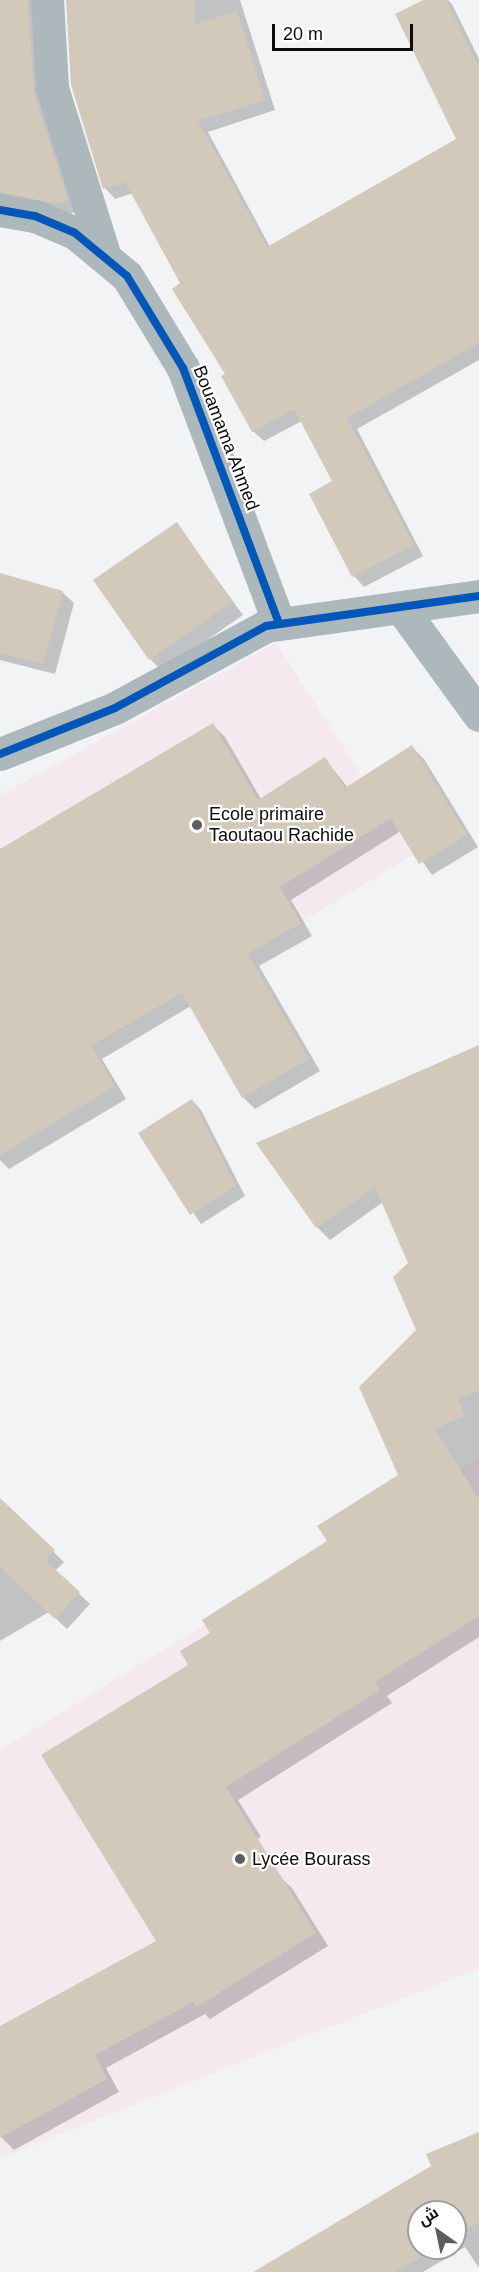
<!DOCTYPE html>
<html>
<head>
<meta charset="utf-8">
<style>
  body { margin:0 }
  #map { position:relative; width:479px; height:2272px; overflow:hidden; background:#f1f3f5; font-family:Arial,Cairo,sans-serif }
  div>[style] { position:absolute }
  .education>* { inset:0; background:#f5e9ef }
  .shadow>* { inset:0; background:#0003 }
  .building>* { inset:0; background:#d2c9bb }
  .minor>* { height:33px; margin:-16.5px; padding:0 16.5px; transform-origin:16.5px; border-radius:16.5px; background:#adb8bc }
  .cycleway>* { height:8px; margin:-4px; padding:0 4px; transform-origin:4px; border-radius:4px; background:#0057b8 }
  .dots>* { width:16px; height:16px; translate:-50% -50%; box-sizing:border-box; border:3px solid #fff; border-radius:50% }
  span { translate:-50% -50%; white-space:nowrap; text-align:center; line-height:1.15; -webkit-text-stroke:4.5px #fff; paint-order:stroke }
  .street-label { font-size:18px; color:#0c0c0e }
  .poi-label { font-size:18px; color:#0c0c0e }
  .left { translate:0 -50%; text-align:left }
  .north { position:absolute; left:407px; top:2200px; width:60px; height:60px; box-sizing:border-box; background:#fff; border:2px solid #9e9e9f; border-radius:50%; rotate:327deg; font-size:16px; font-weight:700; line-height:24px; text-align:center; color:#0c0c0e }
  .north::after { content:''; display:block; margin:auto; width:21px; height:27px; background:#5c5d5f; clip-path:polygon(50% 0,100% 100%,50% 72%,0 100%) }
  .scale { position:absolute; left:272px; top:24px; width:141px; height:27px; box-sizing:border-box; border:3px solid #0c0c0e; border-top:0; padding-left:8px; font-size:18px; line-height:21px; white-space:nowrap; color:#0c0c0e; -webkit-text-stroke:4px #fff; paint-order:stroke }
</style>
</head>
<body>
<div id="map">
  <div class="education">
    <i style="clip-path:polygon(276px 643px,413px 855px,101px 1042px,25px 1064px,0 1021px,0 795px)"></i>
    <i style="clip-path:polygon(479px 1457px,479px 1968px,0 2158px,0 1750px)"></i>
  </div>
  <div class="shadow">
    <i style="clip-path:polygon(0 0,45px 0,78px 211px,67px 215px,0 194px)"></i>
    <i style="clip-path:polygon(67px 0,240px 0,275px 110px,208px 132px,270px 247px,458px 140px,427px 0,448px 0,452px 4px,479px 59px,479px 360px,357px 429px,423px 556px,364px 587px,354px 576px,311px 494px,334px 482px,302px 421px,264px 441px,253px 431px,182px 284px,133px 193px,115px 199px,105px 188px)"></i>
    <i style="clip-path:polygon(176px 523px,243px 615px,162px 671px,150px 659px)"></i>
    <i style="clip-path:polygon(0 575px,62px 592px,74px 603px,55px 674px,0 660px)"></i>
    <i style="clip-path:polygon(213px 725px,225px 737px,261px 799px,325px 759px,348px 788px,412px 747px,424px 759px,478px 847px,432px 875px,401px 831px,291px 900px,312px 936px,259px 966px,320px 1071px,255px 1109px,243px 1097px,191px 1006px,102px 1059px,126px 1099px,9px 1169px,0 1160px,0 850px)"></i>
    <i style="clip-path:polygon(479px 1058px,479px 1637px,387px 1696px,392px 1703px,238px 1800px,261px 1837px,136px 1898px,190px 1665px,212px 1634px,329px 1542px,400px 1475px,418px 1331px,409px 1263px,383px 1202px,330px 1240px,317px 1227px)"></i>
    <i style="clip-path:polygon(192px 1100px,201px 1110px,245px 1196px,201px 1224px,140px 1133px)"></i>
    <i style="clip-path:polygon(0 1500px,64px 1562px,55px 1571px,90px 1604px,67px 1629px,49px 1612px,0 1641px)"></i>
    <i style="clip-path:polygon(279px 1876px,292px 1888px,328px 1946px,210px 2019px,205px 2014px,106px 2068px,119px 2092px,14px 2150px,1px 2137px,0 2028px)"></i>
    <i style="clip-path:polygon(evenodd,479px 2133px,479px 2268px,465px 2247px,423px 2272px,277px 2272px,479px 2133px,419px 2212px,455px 2212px,455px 2248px,419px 2248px,419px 2212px)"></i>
  </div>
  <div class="building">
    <i style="clip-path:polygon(0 0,28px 0,34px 93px,68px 200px,55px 204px,0 192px)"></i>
    <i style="clip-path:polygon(66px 0,194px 0,195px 24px,237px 11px,265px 100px,198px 121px,267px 247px,456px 139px,395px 14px,423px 0,446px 0,479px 68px,479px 343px,347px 418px,414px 545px,352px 577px,309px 494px,332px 481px,294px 409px,252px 432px,221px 376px,225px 374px,172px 289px,180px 283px,125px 182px,103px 189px,71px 85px)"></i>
    <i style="clip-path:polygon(177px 522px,232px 602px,149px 660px,93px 580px)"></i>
    <i style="clip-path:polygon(0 573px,63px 591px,43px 664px,0 653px)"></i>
    <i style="clip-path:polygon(213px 723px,258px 800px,325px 757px,345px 788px,412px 745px,467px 835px,419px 864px,391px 818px,280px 887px,301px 923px,248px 954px,309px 1059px,242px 1098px,182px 993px,91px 1046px,115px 1086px,0 1155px,0 849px)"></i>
    <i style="clip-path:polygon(479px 1045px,479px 1390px,458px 1399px,465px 1416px,434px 1429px,479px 1499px,479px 1616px,375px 1682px,380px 1690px,226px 1787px,316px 1933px,196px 2007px,193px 2002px,95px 2055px,107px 2079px,0 2138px,0 2026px,156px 1941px,41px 1755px,188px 1665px,180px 1651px,210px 1633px,202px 1620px,327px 1541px,317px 1526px,398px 1475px,359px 1387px,416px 1330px,393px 1277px,408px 1263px,375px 1187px,316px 1228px,256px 1143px)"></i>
    <i style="clip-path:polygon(192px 1099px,236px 1186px,190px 1215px,138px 1133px)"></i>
    <i style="clip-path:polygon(0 1498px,55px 1550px,45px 1560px,80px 1592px,55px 1619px,0 1567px)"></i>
    <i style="clip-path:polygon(479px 2132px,479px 2222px,455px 2236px,455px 2212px,419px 2212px,419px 2248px,436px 2248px,395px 2272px,253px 2272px,431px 2166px,426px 2154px)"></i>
  </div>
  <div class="minor">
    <i style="left:47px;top:0;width:88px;rotate:86.7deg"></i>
    <i style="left:52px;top:88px;width:174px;rotate:72.6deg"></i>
    <i style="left:0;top:210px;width:36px;rotate:10deg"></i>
    <i style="left:35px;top:216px;width:43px;rotate:23deg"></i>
    <i style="left:75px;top:233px;width:67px;rotate:39.6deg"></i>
    <i style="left:127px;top:276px;width:108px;rotate:58.7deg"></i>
    <i style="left:183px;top:368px;width:272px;rotate:69.4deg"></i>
    <i style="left:402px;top:609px;width:131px;rotate:54deg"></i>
    <i style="left:0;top:754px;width:124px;rotate:-21.8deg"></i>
    <i style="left:115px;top:708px;width:172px;rotate:-28.5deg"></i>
    <i style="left:266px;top:626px;width:215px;rotate:-8deg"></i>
  </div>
  <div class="cycleway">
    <i style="left:0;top:210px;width:36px;rotate:10deg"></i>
    <i style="left:35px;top:216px;width:43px;rotate:23deg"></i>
    <i style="left:75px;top:233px;width:67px;rotate:39.6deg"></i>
    <i style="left:127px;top:276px;width:108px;rotate:58.7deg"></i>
    <i style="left:183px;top:368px;width:272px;rotate:69.4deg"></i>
    <i style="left:0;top:754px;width:124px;rotate:-21.8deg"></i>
    <i style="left:115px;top:708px;width:172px;rotate:-28.5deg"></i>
    <i style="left:266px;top:626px;width:215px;rotate:-8deg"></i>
  </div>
  <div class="dots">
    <i style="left:197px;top:825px;background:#5c5d5f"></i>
    <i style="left:240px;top:1859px;background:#5c5d5f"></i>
  </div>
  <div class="street-label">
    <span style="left:226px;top:438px;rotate:69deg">Bouamama Ahmed</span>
  </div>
  <div class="poi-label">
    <span class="left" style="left:209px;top:825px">Ecole primaire<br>Taoutaou Rachide</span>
    <span class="left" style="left:252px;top:1859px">Lycée Bourass</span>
  </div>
  <div class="north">ش</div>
  <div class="scale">20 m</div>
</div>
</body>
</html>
